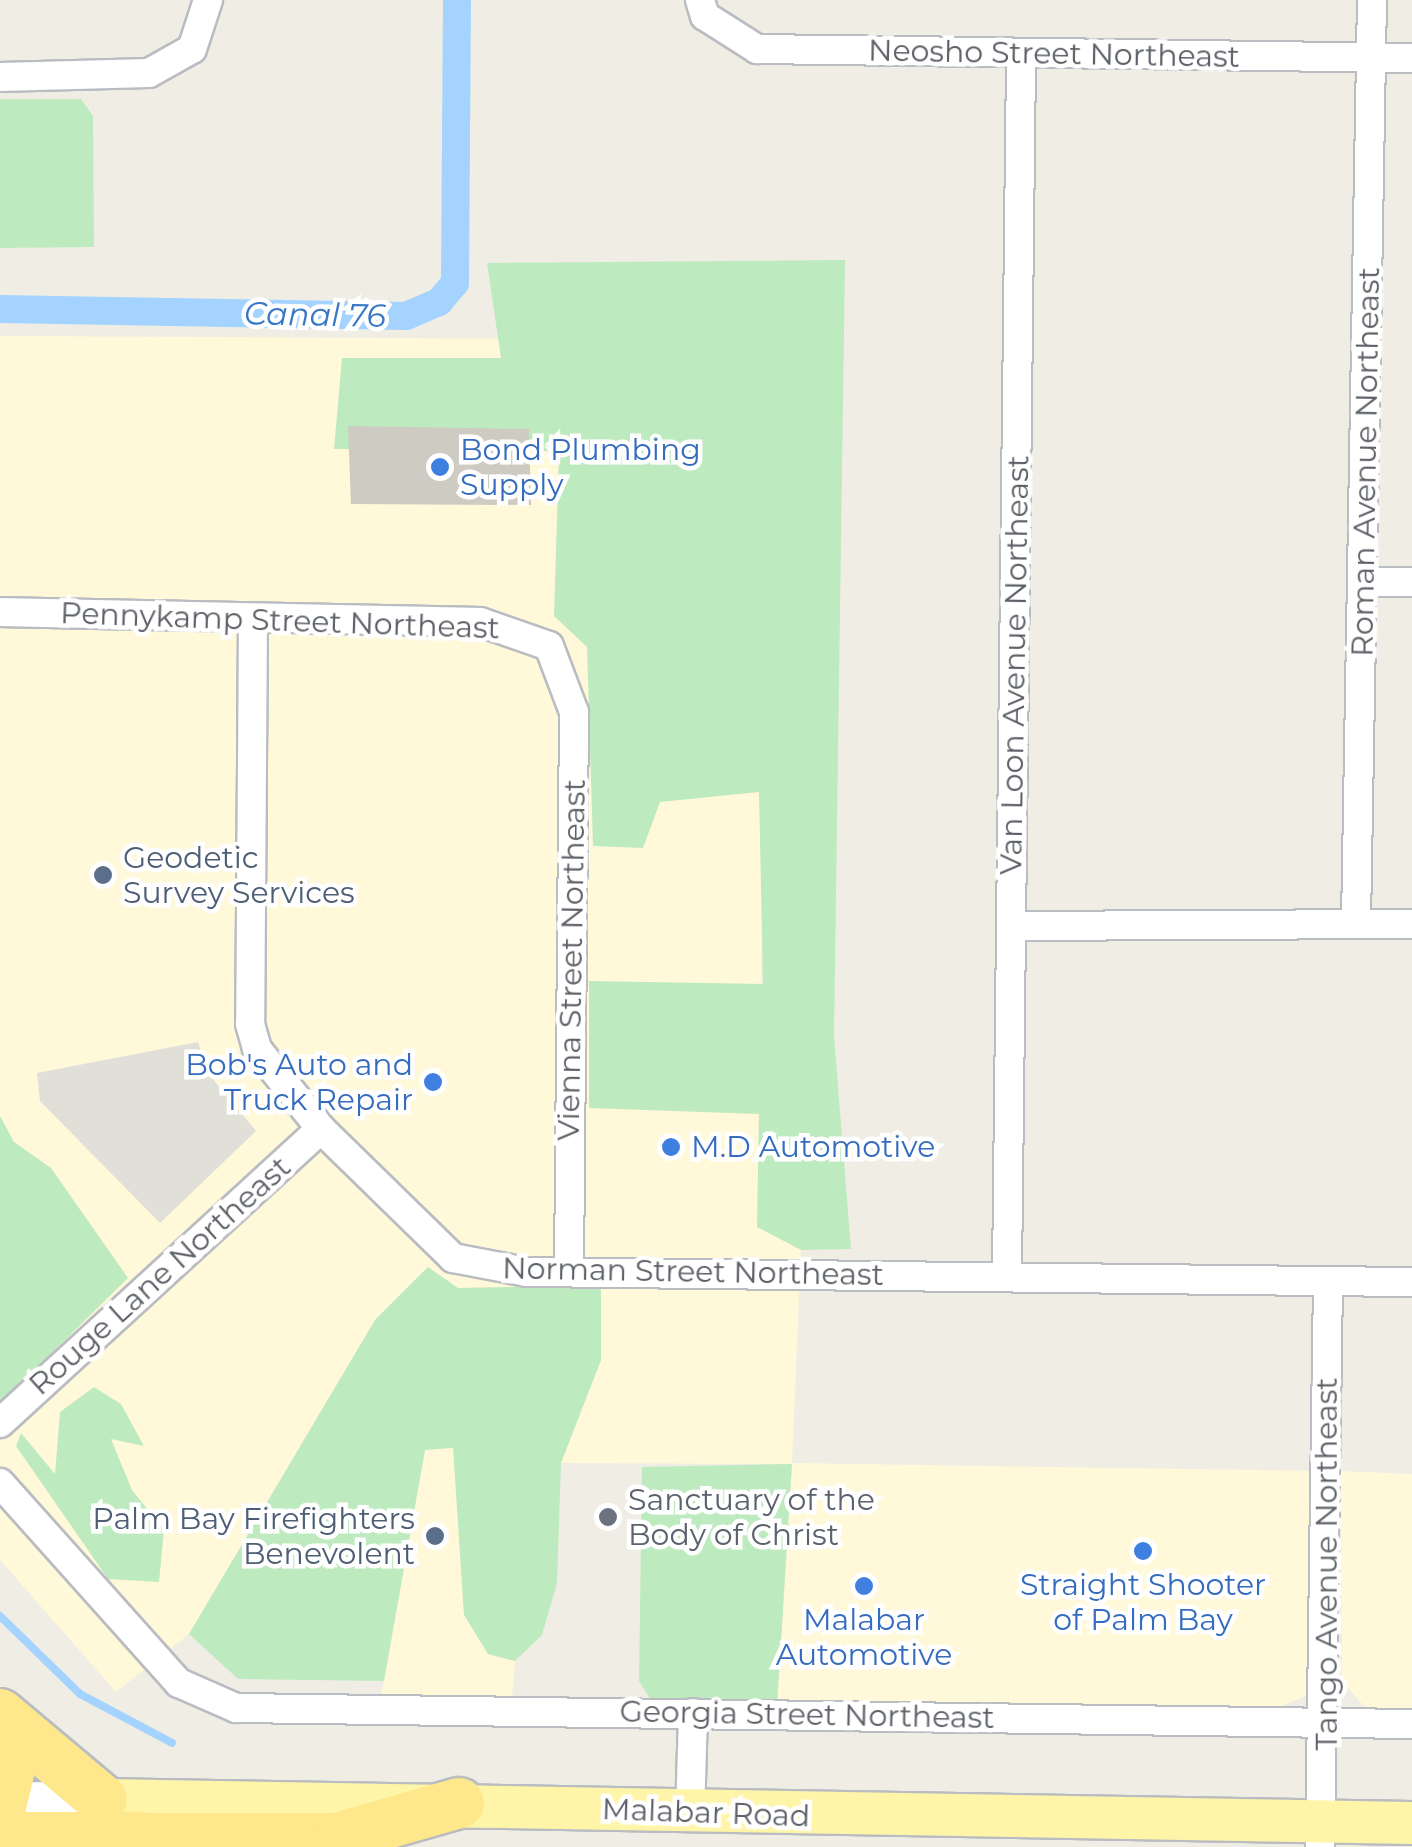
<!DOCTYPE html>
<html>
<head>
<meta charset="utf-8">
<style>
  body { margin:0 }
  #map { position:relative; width:1412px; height:1847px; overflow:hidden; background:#f0eee4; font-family:Montserrat,sans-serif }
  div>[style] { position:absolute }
  .commercial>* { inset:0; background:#fff8d9 }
  .industrial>* { inset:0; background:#e0dfd8 }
  .green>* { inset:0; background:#beeac0 }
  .stream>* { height:8px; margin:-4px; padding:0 4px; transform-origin:4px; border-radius:4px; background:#a4d3ff }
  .canal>* { height:28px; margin:-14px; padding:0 14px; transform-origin:14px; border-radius:14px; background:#a4d3ff }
  .building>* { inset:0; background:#cdcbc2 }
  .roads { filter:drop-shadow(2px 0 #b9bcc1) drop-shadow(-2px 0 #b9bcc1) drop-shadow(0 2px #b9bcc1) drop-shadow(0 -2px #b9bcc1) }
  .minor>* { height:28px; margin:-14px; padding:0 14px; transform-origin:14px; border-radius:14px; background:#fff }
  .secondary>* { height:38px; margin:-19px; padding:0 19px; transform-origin:19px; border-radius:19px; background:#fff }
  .primary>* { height:42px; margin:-21px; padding:0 21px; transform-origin:21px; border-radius:21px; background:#fff5a9 }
  .motorway>* { height:50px; margin:-25px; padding:0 25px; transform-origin:25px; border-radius:25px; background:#ffe78b }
  .dots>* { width:28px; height:28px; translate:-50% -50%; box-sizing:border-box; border:5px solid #fff; border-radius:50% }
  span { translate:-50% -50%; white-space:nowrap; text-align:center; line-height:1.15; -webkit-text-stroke:9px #fff; paint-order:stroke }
  .street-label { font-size:30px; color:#5c6066 }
  .shop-label { font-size:30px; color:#366cbe }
  .left { translate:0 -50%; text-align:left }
  .right { translate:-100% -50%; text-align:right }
  .service-label { font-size:30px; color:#4e5e75 }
  .worship-label { font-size:30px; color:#5b616d }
  .water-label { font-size:32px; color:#3877c6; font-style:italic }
</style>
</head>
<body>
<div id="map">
  <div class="commercial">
    <i style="clip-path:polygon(0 336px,772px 340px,757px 1226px,801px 1250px,792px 1463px,1317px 1471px,1308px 1695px,1265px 1713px,777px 1705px,792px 1464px,561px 1463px,601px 1360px,601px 1286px,458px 1288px,428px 1267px,375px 1320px,189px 1634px,116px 1692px,0 1560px)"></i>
    <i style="clip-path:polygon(453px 1447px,488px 1654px,515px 1661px,512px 1699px,381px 1697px,425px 1450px)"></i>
    <i style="clip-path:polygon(1341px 1471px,1412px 1474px,1412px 1712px,1369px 1712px,1342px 1681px)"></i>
  </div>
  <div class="industrial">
    <i style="clip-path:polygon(198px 1042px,207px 1072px,256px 1131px,160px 1223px,40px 1101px,37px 1073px)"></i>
  </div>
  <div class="green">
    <i style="clip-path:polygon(0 99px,81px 99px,93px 116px,94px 247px,0 248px)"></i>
    <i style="clip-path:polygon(845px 260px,834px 1036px,851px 1249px,801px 1250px,757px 1227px,759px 1114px,589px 1108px,589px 981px,763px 984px,759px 792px,660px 802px,643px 848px,593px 846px,587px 647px,554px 616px,559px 451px,334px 449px,342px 358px,501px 358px,487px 263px)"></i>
    <i style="clip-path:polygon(0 1116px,14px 1142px,51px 1168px,128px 1278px,0 1404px)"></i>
    <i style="clip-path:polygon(428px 1267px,458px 1288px,601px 1285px,601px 1360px,561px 1463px,557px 1583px,542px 1635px,515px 1661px,488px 1654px,464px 1615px,453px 1448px,425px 1450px,384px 1681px,238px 1679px,189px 1634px,375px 1320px)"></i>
    <i style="clip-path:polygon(94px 1387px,121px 1404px,144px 1446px,111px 1439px,132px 1490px,164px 1530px,159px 1582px,108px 1579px,16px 1446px,21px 1433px,55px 1474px,60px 1412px)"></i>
    <i style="clip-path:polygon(792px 1464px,777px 1705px,652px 1702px,639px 1681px,642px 1467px)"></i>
  </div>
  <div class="stream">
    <i style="left:0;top:1616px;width:112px;rotate:44.3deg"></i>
    <i style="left:80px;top:1694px;width:104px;rotate:28deg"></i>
  </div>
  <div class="canal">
    <i style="left:0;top:309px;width:406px;rotate:1deg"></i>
    <i style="left:406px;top:316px;width:36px;rotate:-23deg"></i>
    <i style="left:439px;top:302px;width:25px;rotate:-50deg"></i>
    <i style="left:455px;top:283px;width:283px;rotate:-89.6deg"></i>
  </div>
  <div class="building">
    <i style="clip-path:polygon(348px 426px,529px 429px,531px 505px,351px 504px)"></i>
  </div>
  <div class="roads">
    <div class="minor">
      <i style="left:700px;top:0;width:17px;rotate:73deg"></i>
      <i style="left:705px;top:16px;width:62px;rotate:32.4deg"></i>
      <i style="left:757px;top:49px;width:655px;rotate:0.79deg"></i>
      <i style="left:0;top:77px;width:149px;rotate:-1.5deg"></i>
      <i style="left:149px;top:73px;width:49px;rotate:-29.2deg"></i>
      <i style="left:192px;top:49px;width:52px;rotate:-71.9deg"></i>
      <i style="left:1365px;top:582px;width:47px"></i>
      <i style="left:0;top:612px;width:480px;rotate:1.2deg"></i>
      <i style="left:480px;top:622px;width:73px;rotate:19.2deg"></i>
      <i style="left:549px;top:646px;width:71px;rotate:69.3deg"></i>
      <i style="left:574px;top:712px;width:559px;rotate:90.51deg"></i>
      <i style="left:253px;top:620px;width:404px;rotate:90.4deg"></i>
      <i style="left:250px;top:1024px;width:26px;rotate:74deg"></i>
      <i style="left:257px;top:1049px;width:102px;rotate:51.3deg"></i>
      <i style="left:321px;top:1129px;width:185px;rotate:44.3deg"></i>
      <i style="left:453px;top:1258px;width:75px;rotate:10.7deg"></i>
      <i style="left:527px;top:1272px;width:885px;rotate:0.65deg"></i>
      <i style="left:1356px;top:923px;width:923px;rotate:-89.01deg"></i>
      <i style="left:1012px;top:926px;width:400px;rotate:-0.3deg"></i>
      <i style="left:1007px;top:1275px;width:1220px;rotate:-89.34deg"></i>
      <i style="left:0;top:1423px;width:435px;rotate:-42.5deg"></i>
      <i style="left:0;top:1483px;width:268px;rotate:48.2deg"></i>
      <i style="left:179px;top:1683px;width:62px;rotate:23.7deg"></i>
      <i style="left:236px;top:1708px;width:1176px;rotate:0.78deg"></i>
      <i style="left:690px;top:1815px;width:102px;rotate:-88.3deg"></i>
      <i style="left:1320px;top:1847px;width:566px;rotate:-89.19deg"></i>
    </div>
    <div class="secondary">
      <i style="left:0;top:1802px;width:102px;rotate:-1.1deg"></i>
    </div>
    <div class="primary">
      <i style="left:102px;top:1800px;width:1310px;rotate:1.01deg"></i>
    </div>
    <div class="motorway">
      <i style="left:0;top:1714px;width:133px;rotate:40.1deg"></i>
      <i style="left:0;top:1811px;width:78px;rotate:-76.7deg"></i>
      <i style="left:0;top:1837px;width:337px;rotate:0.2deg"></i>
      <i style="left:337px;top:1838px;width:127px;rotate:-16deg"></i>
    </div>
  </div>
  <div class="dots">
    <i style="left:440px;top:467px;background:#3f7fe0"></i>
    <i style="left:103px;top:875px;background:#5c6f8a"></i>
    <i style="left:433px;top:1082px;background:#3f7fe0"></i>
    <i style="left:671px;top:1147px;background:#3f7fe0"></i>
    <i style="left:608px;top:1517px;background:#6b7280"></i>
    <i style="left:435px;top:1536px;background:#5c6f8a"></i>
    <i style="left:1143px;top:1551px;background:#3f7fe0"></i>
    <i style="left:864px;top:1586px;background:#3f7fe0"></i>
  </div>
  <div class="street-label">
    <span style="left:1054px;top:54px;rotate:1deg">Neosho Street Northeast</span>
    <span style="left:1366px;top:462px;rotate:-89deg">Roman Avenue Northeast</span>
    <span style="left:280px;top:621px;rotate:2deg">Pennykamp Street Northeast</span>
    <span style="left:1015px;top:665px;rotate:-89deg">Van Loon Avenue Northeast</span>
    <span style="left:572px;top:960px;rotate:-89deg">Vienna Street Northeast</span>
    <span style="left:693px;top:1272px;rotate:1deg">Norman Street Northeast</span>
    <span style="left:160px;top:1276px;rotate:-42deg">Rouge Lane Northeast</span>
    <span style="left:1327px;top:1564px;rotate:-90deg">Tango Avenue Northeast</span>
    <span style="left:807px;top:1715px;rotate:1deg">Georgia Street Northeast</span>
    <span style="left:706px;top:1813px;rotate:2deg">Malabar Road</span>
  </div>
  <div class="shop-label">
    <span class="left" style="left:460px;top:467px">Bond Plumbing<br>Supply</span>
    <span class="right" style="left:413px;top:1082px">Bob's Auto and<br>Truck Repair</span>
    <span class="left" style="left:691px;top:1147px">M.D Automotive</span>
    <span style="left:1143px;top:1602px">Straight Shooter<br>of Palm Bay</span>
    <span style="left:864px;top:1637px">Malabar<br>Automotive</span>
  </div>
  <div class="service-label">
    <span class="left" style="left:123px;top:875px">Geodetic<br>Survey Services</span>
    <span class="right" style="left:415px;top:1536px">Palm Bay Firefighters<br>Benevolent</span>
  </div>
  <div class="worship-label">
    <span class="left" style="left:628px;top:1517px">Sanctuary of the<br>Body of Christ</span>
  </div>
  <div class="water-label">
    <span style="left:315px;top:315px;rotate:1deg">Canal 76</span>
  </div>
</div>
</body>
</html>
